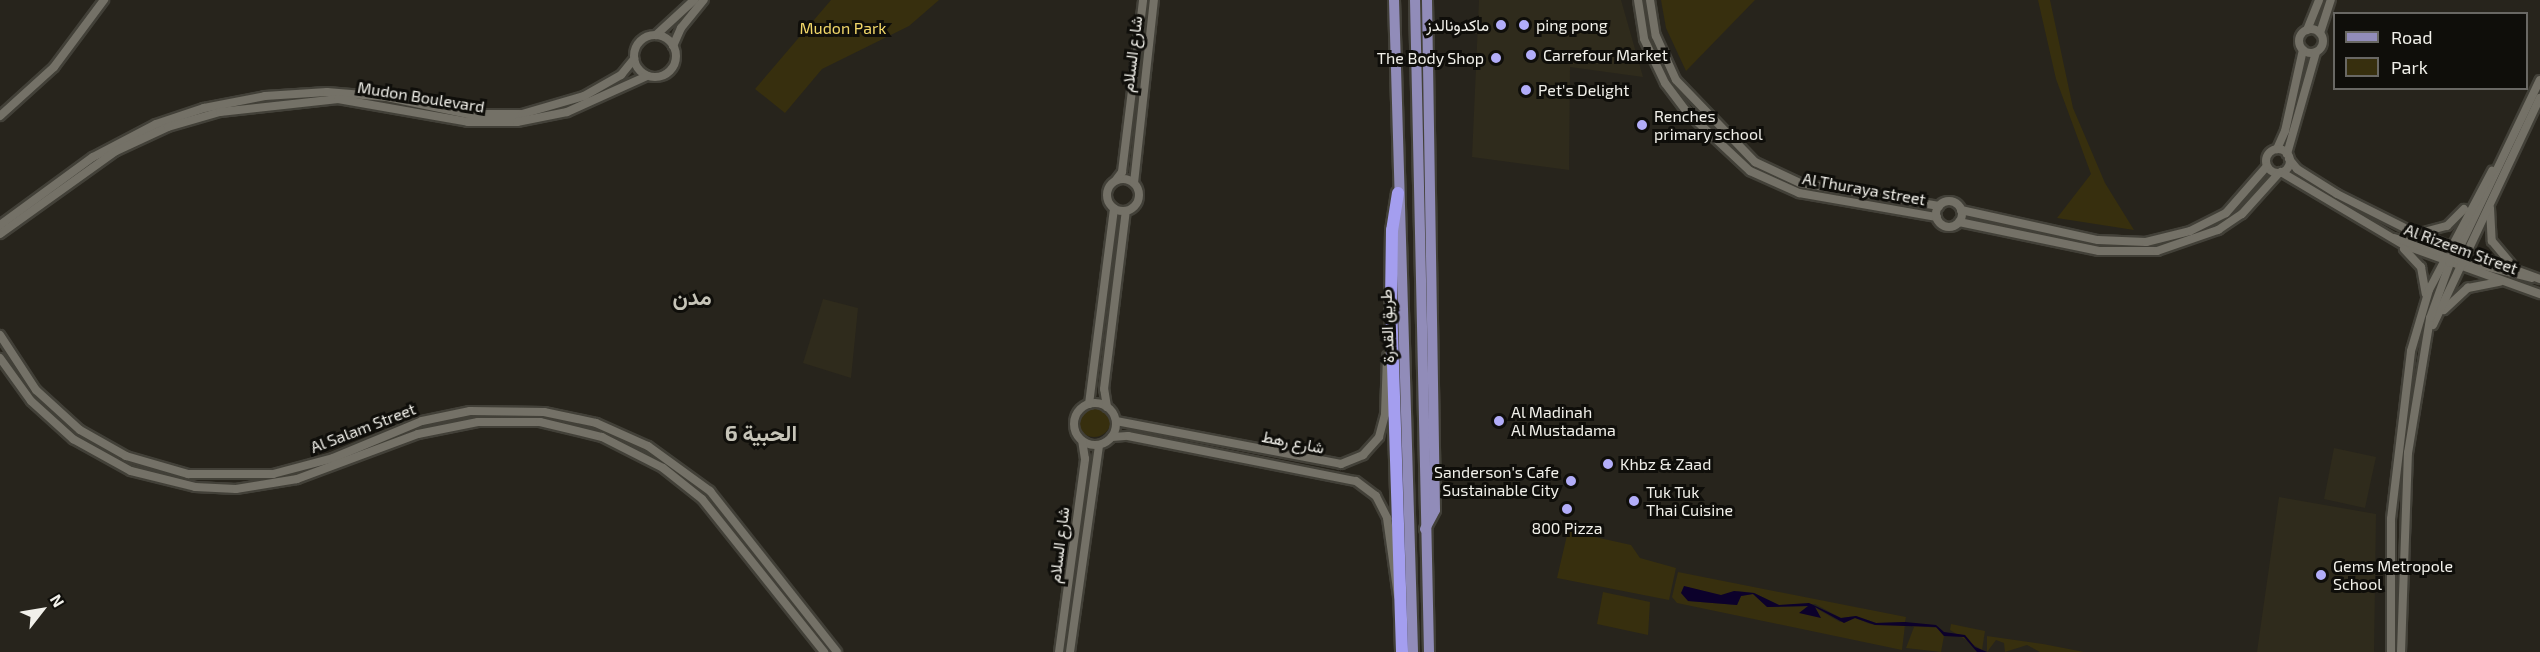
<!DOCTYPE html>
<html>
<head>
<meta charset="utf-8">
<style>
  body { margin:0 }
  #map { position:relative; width:2540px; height:652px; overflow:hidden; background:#27241c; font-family:"Exo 2",Vazirmatn,sans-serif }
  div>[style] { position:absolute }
  .built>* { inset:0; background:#2f2b1c }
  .green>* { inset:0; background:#372f0e }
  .round { border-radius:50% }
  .water>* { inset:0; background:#0c012b }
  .roads { filter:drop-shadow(2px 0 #424038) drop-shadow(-2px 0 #424038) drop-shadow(0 2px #424038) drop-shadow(0 -2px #424038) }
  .minor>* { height:8px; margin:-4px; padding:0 4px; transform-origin:4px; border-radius:4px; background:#747167 }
  .minor>.ring { margin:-4px; padding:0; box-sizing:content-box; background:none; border:8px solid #747167; border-radius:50% }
  .major>* { height:10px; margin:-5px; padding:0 5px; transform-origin:5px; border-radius:5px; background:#918cb9 }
  .highway>* { height:12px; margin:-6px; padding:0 6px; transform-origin:6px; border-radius:6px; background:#a49eef }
  .dots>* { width:16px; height:16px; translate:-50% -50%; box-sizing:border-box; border:3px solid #0f0e0a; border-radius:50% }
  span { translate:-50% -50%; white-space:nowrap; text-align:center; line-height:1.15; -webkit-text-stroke:6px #0f0e0a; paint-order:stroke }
  .poi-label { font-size:16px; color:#f1f0ea }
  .right { translate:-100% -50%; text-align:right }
  .left { translate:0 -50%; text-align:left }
  .park-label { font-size:16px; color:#f2d769 }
  .street-label { font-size:16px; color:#f1f0ea }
  .district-label { font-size:22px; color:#c6c4b8; font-weight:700 }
  .legend { position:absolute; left:2333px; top:12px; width:195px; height:78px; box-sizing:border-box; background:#0f0e0a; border:2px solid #696864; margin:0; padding:8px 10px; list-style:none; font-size:18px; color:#f1f0ea }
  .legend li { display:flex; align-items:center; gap:12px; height:30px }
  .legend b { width:30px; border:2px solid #696864 }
  .north { position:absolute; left:12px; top:580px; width:60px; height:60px; -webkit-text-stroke:4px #0f0e0a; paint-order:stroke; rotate:59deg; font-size:16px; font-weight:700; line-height:24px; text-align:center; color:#f1f0ea }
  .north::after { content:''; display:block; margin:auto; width:21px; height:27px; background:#f1f0ea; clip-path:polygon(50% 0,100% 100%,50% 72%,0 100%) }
</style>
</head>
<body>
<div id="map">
  <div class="built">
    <i style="clip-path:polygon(1479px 0,1621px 0,1643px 77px,1570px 67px,1569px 170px,1472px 157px)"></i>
    <i style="clip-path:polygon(823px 299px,858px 308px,851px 378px,803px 363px)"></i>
    <i style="clip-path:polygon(2334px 448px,2376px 457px,2365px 508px,2324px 499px)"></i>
    <i style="clip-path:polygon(2279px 497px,2376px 514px,2374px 652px,2257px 652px)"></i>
  </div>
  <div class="green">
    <i style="clip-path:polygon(831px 0,939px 0,909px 26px,822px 69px,785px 113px,755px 89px)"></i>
    <i style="clip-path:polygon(1661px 0,1755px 0,1686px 71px,1666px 28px)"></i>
    <i style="clip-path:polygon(2038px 0,2050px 0,2073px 108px,2105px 183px,2134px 230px,2057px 218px,2091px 174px,2056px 79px)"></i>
    <i class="round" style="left:1077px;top:403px;width:34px;height:34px"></i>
    <i style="clip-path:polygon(1568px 531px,1631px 545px,1640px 558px,1676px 568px,1669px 600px,1557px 578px)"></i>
    <i style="clip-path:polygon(1678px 572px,1906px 617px,1905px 622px,1876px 623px,1856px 616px,1841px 618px,1815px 604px,1779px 605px,1754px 593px,1738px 591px,1724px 596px,1692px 591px,1688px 601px,1737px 605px,1741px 596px,1753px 594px,1768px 607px,1812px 606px,1840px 622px,1855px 618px,1870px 624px,1905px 625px,1902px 650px,1677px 603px,1672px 597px)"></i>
    <i style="clip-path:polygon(1603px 592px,1650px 602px,1648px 635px,1597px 624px)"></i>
    <i style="clip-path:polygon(1951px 624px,1985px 631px,1982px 650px,1950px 630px)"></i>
    <i style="clip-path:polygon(1909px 625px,1938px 628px,1944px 636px,1941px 652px,1906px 648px,1914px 627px)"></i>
    <i style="clip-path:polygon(1987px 636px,2043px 644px,2084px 652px,2040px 652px,2027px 645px,2005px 652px,2004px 643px,1996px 640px,1987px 652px)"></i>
  </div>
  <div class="water">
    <i style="clip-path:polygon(1684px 586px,1721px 595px,1734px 591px,1754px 593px,1779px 605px,1809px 603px,1841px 618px,1856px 616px,1876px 623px,1905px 622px,1936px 625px,1944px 632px,1965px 635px,1975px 647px,1987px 652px,1977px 652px,1964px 637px,1944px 636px,1936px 627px,1875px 625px,1855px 618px,1844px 623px,1815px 607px,1821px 618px,1799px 613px,1808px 606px,1767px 607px,1753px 594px,1741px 596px,1737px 605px,1688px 601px,1681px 593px)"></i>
  </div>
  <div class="roads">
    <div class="minor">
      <i style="left:1638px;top:0;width:39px;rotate:81deg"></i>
      <i style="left:1644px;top:39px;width:49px;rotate:64.5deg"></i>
      <i style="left:1665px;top:83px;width:38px;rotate:53deg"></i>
      <i style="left:1688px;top:113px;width:85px;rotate:43.1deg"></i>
      <i style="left:1750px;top:171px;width:54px;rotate:24.2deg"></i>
      <i style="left:1799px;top:193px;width:140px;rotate:9.9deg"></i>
      <i style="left:1650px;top:0;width:36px;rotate:81deg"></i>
      <i style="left:1656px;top:36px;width:48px;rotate:65.6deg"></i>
      <i style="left:1676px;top:80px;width:114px;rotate:46.1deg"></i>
      <i style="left:1755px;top:162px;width:50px;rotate:25deg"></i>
      <i style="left:1800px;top:183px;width:141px;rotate:9.4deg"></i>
      <i class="ring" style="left:2299px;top:29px;width:16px;height:16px"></i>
      <i style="left:2307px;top:30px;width:32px;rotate:-68deg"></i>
      <i style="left:2320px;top:33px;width:35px;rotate:-72deg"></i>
      <i class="ring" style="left:634px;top:35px;width:34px;height:34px"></i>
      <i style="left:656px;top:35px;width:52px;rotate:-42.6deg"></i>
      <i style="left:673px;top:46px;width:20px;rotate:-66deg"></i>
      <i style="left:681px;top:28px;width:36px;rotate:-51deg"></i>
      <i style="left:0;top:116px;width:73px;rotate:-42.2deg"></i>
      <i style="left:54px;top:67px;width:84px;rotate:-53.3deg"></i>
      <i style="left:2277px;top:149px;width:20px;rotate:-66deg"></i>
      <i style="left:2285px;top:131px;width:83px;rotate:-77.5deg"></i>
      <i class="ring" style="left:2266px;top:149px;width:16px;height:16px"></i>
      <i style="left:2287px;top:154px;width:106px;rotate:-74.1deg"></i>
      <i style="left:2289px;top:159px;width:13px;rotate:51deg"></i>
      <i style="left:2297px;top:169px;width:47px;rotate:32deg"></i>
      <i style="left:2337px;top:194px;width:89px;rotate:26.6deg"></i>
      <i style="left:2417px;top:234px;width:131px;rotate:20.1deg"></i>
      <i style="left:2281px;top:172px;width:143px;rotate:30.7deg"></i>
      <i style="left:2404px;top:245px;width:145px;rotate:19.8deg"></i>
      <i class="ring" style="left:1107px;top:179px;width:24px;height:24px"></i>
      <i style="left:1116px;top:180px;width:10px;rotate:-53deg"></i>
      <i style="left:1122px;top:172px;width:173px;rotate:-83deg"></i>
      <i style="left:1134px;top:183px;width:184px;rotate:-83.8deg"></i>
      <i class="ring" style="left:1936px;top:201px;width:18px;height:18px"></i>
      <i style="left:2490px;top:208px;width:33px;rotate:87deg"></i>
      <i style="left:2492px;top:241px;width:31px;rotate:50deg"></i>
      <i style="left:1961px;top:210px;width:140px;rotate:12.4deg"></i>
      <i style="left:2098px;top:240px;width:48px;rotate:2.4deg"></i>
      <i style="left:2146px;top:242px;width:45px;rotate:-14deg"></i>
      <i style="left:2190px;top:231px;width:40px;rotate:-26.6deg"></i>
      <i style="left:2226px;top:213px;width:62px;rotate:-48.9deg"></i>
      <i style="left:1959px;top:222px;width:143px;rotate:11.7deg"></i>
      <i style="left:2099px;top:251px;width:58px"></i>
      <i style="left:2157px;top:251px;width:65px;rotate:-19deg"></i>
      <i style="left:2218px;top:230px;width:29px;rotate:-34deg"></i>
      <i style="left:2242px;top:214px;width:55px;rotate:-47.9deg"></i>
      <i style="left:0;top:225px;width:115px;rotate:-36.2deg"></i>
      <i style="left:93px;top:157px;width:71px;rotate:-27.6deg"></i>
      <i style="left:156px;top:124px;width:51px;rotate:-18.4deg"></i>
      <i style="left:204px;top:108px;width:62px;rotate:-11.1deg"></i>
      <i style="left:265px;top:96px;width:62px;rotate:-3.7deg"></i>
      <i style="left:327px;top:92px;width:60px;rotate:4.8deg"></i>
      <i style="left:387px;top:97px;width:83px;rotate:11.9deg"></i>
      <i style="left:468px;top:114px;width:54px"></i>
      <i style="left:522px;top:114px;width:65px;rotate:-16.2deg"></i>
      <i style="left:584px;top:96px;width:43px;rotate:-29.6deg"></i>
      <i style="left:621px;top:75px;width:21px;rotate:-51deg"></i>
      <i style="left:2420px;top:233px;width:28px;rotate:-15deg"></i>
      <i style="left:2447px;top:226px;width:24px;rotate:-45deg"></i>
      <i style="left:0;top:234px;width:143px;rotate:-35.6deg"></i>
      <i style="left:116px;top:151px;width:57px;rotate:-24.8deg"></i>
      <i style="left:168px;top:127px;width:54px;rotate:-16.1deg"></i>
      <i style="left:220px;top:112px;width:119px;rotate:-6.3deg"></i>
      <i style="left:338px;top:99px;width:132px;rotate:10deg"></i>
      <i style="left:468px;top:122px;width:49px"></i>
      <i style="left:517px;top:122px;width:51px;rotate:-11.3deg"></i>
      <i style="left:567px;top:112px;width:88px;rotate:-24.2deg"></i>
      <i style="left:2394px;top:238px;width:59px;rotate:16.9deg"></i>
      <i style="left:2404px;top:249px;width:25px;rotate:47deg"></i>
      <i style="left:2421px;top:267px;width:27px;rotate:80deg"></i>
      <i style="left:2456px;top:255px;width:194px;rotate:-64.4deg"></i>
      <i style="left:2457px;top:259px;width:77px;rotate:14.2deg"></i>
      <i style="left:2444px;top:310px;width:33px;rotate:-43deg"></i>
      <i style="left:2468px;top:288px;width:32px;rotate:-11deg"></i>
      <i style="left:2433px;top:325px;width:251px;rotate:-64.8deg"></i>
      <i style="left:0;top:335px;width:66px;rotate:56.8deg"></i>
      <i style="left:36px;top:390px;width:59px;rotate:42.3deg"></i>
      <i style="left:80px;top:430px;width:53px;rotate:29.5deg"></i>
      <i style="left:126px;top:456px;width:65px;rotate:16.2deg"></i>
      <i style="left:188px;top:474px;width:85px"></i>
      <i style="left:273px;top:474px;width:62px;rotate:-14.9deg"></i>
      <i style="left:333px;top:458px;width:96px;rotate:-22.6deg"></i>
      <i style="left:422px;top:421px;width:49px;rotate:-11.8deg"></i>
      <i style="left:470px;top:411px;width:74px;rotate:0.8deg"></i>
      <i style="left:544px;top:412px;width:53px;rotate:11.9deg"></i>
      <i style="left:596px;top:423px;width:57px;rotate:23.9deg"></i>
      <i style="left:648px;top:446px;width:77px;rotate:36deg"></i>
      <i style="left:710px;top:491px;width:205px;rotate:51.7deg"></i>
      <i style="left:0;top:358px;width:53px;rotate:54.2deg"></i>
      <i style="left:31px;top:401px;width:57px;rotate:42.1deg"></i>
      <i style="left:73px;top:439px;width:66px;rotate:28.9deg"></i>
      <i style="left:131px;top:471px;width:66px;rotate:14deg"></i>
      <i style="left:195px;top:487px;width:41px;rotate:2.8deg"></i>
      <i style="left:236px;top:489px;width:62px;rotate:-9.3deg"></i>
      <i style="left:297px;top:479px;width:129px;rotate:-20.4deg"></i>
      <i style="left:418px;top:434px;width:61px;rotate:-11.3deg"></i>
      <i style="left:478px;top:422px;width:62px"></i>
      <i style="left:540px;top:422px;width:64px;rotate:13.6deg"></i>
      <i style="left:602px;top:437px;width:68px;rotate:26.9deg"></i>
      <i style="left:663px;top:468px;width:50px;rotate:38.5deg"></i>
      <i style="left:702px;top:499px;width:196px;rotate:51.4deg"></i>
      <i class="ring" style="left:1074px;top:403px;width:34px;height:34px"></i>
      <i style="left:1089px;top:404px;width:197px;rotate:-82.7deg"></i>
      <i style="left:1107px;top:407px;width:18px;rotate:-99deg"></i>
      <i style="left:1104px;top:389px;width:179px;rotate:-83deg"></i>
      <i style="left:1116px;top:421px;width:229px;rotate:10.8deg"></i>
      <i style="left:1341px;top:464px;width:24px;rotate:-22deg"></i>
      <i style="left:1363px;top:455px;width:24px;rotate:-48deg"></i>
      <i style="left:1379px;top:437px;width:24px;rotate:-75deg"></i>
      <i style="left:1385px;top:414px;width:58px;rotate:-88deg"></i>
      <i style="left:1112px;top:437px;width:16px;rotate:-4deg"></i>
      <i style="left:1128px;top:436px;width:232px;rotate:11.2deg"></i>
      <i style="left:1356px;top:481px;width:25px;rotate:37deg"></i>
      <i style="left:1376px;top:496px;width:25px;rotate:63deg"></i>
      <i style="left:1387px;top:518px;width:79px;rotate:82deg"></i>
      <i style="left:1059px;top:652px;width:195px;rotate:-82.3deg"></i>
      <i style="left:1085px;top:459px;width:18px;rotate:-99deg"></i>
      <i style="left:1070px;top:652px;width:209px;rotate:-82deg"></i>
      <i style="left:2391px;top:652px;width:133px;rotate:-90deg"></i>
      <i style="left:2391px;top:519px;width:169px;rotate:-83.2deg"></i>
      <i style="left:2411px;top:351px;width:64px;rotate:-73.6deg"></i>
      <i style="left:2429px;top:290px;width:135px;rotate:-62.1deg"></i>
      <i style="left:2401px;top:652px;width:199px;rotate:-88deg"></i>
      <i style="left:2408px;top:453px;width:137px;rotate:-80.7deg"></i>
      <i style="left:2430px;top:318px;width:59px;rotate:-70deg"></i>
      <i style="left:2450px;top:263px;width:16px;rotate:-90deg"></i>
    </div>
    <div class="major">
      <i style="left:1394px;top:0;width:652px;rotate:88.33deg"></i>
      <i style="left:1415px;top:0;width:652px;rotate:88.77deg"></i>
      <i style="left:1425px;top:529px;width:21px;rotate:-62deg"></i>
      <i style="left:1435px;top:510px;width:510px;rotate:-90.9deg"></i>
    </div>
    <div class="highway">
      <i style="left:1398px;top:193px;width:37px;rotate:99deg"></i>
      <i style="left:1392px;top:230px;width:71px;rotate:90.8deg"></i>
      <i style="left:1391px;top:301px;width:351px;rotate:88.2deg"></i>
    </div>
  </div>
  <div class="dots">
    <i style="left:1501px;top:25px;background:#b2adf9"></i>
    <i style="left:1524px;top:25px;background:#b2adf9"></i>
    <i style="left:1531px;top:55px;background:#b2adf9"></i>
    <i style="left:1496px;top:58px;background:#b2adf9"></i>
    <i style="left:1526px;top:90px;background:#b2adf9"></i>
    <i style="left:1642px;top:125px;background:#b2adf9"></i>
    <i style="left:1499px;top:421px;background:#b2adf9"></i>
    <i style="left:1608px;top:464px;background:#b2adf9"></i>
    <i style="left:1571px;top:481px;background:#b2adf9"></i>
    <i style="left:1634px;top:501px;background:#b2adf9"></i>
    <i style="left:1567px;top:509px;background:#b2adf9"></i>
    <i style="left:2321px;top:575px;background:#b2adf9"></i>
  </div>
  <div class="poi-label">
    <span class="right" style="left:1489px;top:25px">ماكدونالدز</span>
    <span class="left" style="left:1536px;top:25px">ping pong</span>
    <span class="left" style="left:1543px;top:55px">Carrefour Market</span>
    <span class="right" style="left:1484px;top:58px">The Body Shop</span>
    <span class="left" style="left:1538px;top:90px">Pet's Delight</span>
    <span class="left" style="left:1654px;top:125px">Renches<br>primary school</span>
    <span class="left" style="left:1511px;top:421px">Al Madinah<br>Al Mustadama</span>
    <span class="left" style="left:1620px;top:464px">Khbz &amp; Zaad</span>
    <span class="right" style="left:1559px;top:481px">Sanderson's Cafe<br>Sustainable City</span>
    <span class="left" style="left:1646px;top:501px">Tuk Tuk<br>Thai Cuisine</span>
    <span style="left:1567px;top:528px">800 Pizza</span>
    <span class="left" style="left:2333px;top:575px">Gems Metropole<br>School</span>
  </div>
  <div class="park-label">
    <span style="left:843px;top:28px">Mudon Park</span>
  </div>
  <div class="street-label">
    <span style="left:1132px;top:54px;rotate:-83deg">شارع السلام</span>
    <span style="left:421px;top:97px;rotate:9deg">Mudon Boulevard</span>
    <span style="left:1864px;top:189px;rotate:10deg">Al Thuraya street</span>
    <span style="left:2461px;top:249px;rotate:20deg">Al Rizeem Street</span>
    <span style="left:1387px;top:326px;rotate:-92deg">طريق القدرة</span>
    <span style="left:363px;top:428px;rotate:-21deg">Al Salam Street</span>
    <span style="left:1293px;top:442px;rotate:11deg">شارع رهط</span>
    <span style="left:1059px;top:545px;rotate:-83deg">شارع السلام</span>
  </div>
  <div class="district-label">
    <span style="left:692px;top:297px">مدن</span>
    <span style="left:761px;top:433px">الحبية 6</span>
  </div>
  <ul class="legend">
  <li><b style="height:8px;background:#918cb9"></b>Road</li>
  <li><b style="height:16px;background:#372f0e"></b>Park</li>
  </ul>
  <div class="north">N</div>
</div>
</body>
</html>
